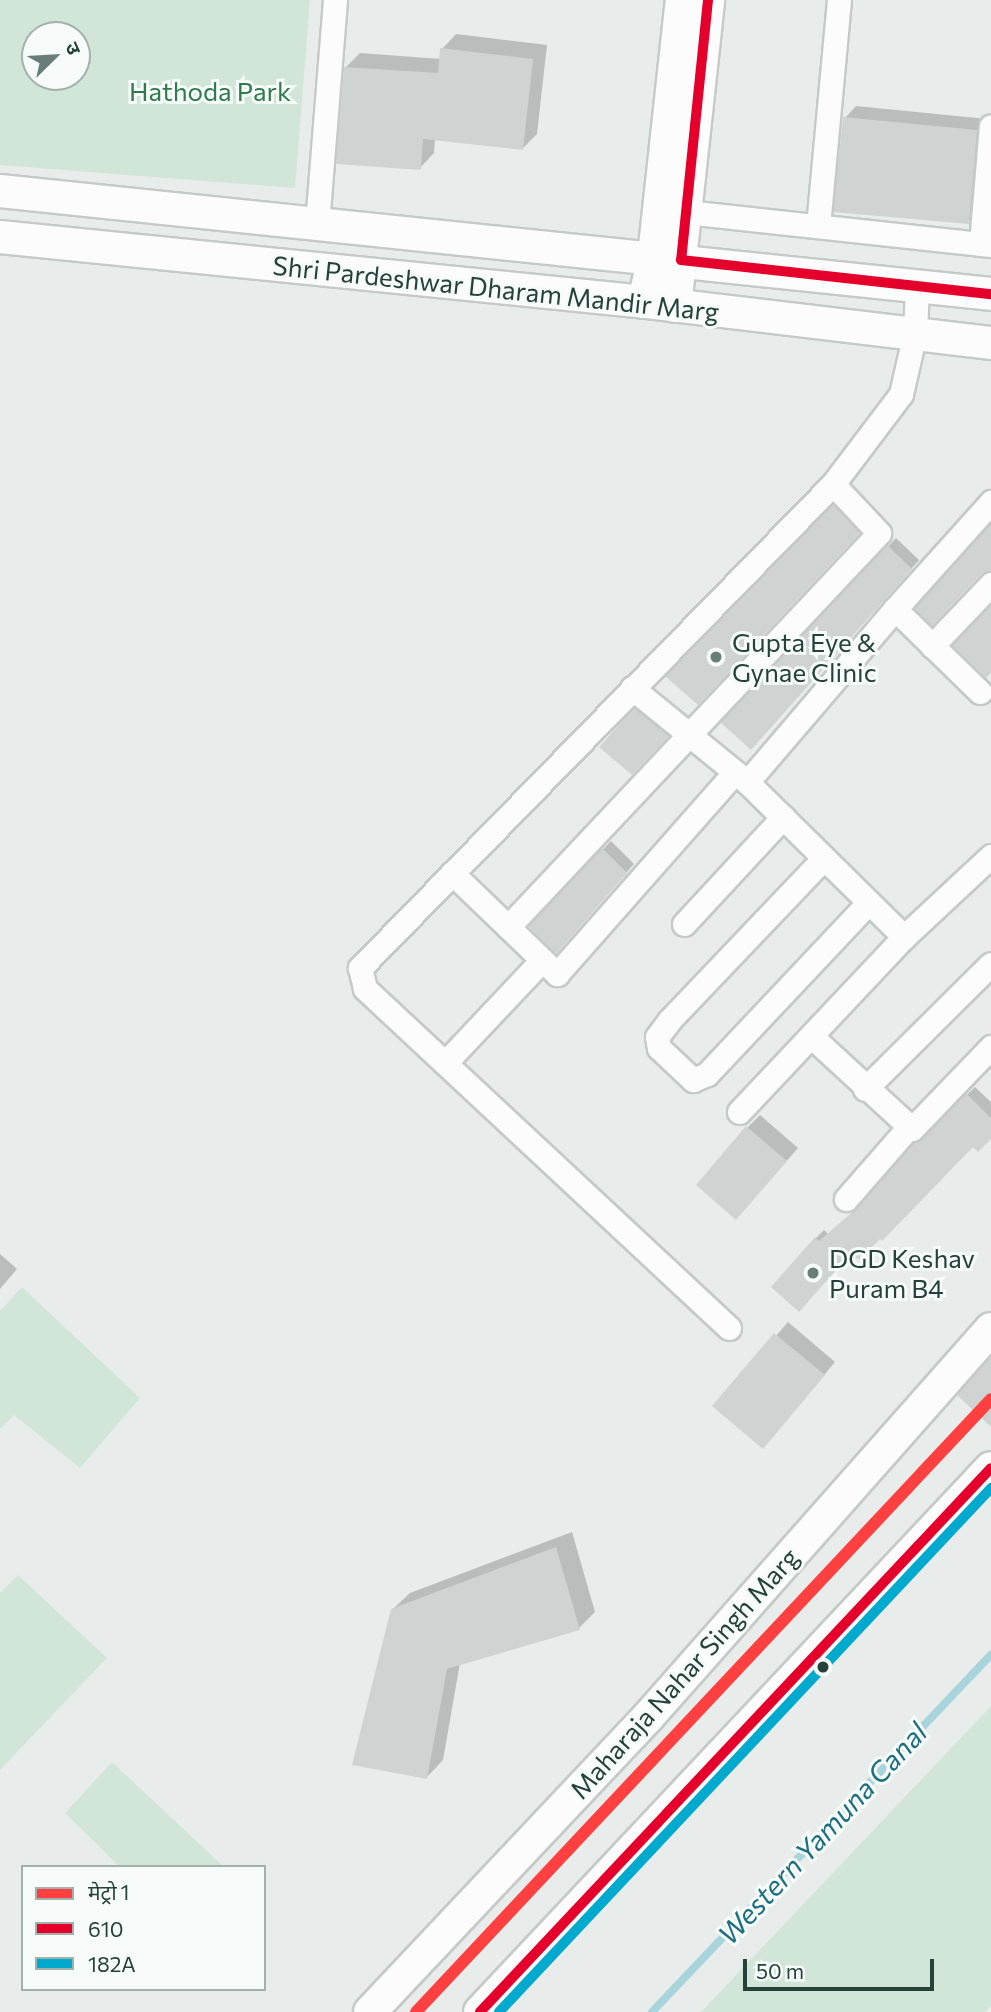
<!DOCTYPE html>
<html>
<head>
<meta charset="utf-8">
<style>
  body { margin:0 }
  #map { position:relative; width:991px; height:2012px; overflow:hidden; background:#e8edeb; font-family:Commissioner,"Noto Sans Devanagari",sans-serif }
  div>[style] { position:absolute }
  .green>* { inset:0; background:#d1e6d8 }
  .shadow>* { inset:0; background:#0003 }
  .stream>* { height:8px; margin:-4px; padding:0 4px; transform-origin:4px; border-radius:4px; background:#a9d4db }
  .building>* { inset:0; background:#cfd4d2 }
  .roads { filter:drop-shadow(2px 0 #c5cac8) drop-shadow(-2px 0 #c5cac8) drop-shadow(0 2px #c5cac8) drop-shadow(0 -2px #c5cac8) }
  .minor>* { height:23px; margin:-11.5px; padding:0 11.5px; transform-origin:11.5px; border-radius:11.5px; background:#fcfcfc }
  .secondary>* { height:32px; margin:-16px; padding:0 16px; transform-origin:16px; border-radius:16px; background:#fcfcfc }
  .bus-1>* { height:10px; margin:-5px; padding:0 5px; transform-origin:5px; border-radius:5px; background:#e4002b }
  .bus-2>* { height:10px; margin:-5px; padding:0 5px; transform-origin:5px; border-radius:5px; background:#00a9ce }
  .metro-1>* { height:12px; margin:-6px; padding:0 6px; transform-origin:6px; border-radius:6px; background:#ff4040 }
  .dots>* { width:19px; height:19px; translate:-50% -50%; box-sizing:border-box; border:4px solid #f7fbf9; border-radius:50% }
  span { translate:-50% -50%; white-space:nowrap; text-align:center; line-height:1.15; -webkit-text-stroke:6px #f7fbf9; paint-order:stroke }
  .park-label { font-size:26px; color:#2d7a4b }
  .street-label { font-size:26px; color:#24423a }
  .poi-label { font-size:26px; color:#24423a }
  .left { translate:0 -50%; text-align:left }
  .water-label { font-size:28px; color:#1c6f80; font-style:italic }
  .legend { position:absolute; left:21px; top:1865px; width:245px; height:126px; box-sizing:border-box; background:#f7fbf9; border:2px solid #a3b1ad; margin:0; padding:9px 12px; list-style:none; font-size:21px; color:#24423a }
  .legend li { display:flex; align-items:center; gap:14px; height:35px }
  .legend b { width:35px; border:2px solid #a3b1ad }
  .north { position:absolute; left:21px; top:21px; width:70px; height:70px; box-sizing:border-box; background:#f7fbf9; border:2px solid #a3b1ad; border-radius:50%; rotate:66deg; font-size:19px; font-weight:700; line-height:28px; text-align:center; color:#24423a }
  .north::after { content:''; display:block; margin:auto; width:24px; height:32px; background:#697e78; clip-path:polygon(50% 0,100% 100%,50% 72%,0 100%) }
  .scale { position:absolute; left:743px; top:1959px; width:191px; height:32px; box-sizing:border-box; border:4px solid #24423a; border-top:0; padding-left:9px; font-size:21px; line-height:24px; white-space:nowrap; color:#24423a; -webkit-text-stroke:5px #f7fbf9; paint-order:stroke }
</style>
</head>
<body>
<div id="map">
  <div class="green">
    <i style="clip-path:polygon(evenodd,0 0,310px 0,295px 188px,0 165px,0 0,77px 35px,77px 77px,35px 77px,35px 35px,77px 35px)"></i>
    <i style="clip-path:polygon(22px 1287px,140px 1398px,80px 1468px,14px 1415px,0 1429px,0 1311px)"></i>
    <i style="clip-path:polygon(18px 1575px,107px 1658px,0 1770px,0 1593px)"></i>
    <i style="clip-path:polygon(991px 1706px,991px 2006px,985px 2012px,701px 2012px)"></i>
    <i style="clip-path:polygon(112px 1762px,224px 1867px,120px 1867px,65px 1813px)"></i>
  </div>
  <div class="shadow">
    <i style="clip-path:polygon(456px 34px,547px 45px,537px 134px,522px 149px,435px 139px,434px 153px,420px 168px,345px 68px,360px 53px,441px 59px,442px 49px)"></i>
    <i style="clip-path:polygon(856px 106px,987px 119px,979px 211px,968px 222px,845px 118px)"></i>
    <i style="clip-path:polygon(842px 498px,867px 524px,698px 702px,668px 676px)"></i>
    <i style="clip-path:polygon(896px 538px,919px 560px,759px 739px,722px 722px)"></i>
    <i style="clip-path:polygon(643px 701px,675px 727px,632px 773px,602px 747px)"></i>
    <i style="clip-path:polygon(611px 841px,634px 864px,564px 943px,530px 926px)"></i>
    <i style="clip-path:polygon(975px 1087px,991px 1102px,991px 1137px,973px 1145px,852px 1251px,807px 1302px,816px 1238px,824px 1230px,828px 1234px,862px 1205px,915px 1144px)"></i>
    <i style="clip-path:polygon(760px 1115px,798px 1148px,748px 1205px,748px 1127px)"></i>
    <i style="clip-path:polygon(0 1254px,17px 1269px,0 1289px)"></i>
    <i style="clip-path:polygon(788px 1322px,835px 1362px,775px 1434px,715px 1406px)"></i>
    <i style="clip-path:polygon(572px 1532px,595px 1612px,579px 1628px,460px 1663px,443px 1760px,427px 1777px,393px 1609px,410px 1593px)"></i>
  </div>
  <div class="stream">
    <i style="left:652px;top:2012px;width:492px;rotate:-46.5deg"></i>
  </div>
  <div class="building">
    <i style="clip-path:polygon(440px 48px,533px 59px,523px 150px,423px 139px,421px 170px,336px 164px,344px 67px,438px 73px)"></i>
    <i style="clip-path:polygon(843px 117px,977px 130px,969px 224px,833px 212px)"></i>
    <i style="clip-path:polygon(833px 504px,860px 533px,698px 705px,665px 676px)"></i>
    <i style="clip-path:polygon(991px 523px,991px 570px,981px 574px,932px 626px,914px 608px)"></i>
    <i style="clip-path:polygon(887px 545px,912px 569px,751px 750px,720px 722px)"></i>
    <i style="clip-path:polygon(991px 604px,991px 673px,986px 678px,952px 645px)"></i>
    <i style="clip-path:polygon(634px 708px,669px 736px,632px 775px,599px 747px)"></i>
    <i style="clip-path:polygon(602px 848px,627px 873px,556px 954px,528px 926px)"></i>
    <i style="clip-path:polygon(966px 1093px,991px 1118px,991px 1139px,978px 1152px,973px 1147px,882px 1241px,880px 1239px,859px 1260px,851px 1253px,799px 1312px,771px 1287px,815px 1237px,819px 1241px,857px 1208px,914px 1143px)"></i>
    <i style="clip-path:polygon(746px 1126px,787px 1161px,736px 1220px,696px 1185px)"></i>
    <i style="clip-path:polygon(774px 1333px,825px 1375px,763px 1449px,712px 1406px)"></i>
    <i style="clip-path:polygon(991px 1357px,991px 1427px,957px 1395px)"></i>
    <i style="clip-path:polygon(556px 1547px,580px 1630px,447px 1669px,427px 1779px,352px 1765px,391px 1609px)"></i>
  </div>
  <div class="roads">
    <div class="minor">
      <i style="left:686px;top:212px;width:307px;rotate:6.2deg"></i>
      <i style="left:317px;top:224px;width:225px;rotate:-85.4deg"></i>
      <i style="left:818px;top:226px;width:227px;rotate:-84.7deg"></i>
      <i style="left:981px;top:244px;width:118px;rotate:-85.2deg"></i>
      <i style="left:895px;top:609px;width:144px;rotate:-48.1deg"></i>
      <i style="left:932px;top:646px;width:86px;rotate:-46.4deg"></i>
      <i style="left:632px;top:688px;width:147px;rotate:39.2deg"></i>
      <i style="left:980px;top:692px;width:119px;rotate:-135.7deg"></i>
      <i style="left:895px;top:609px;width:228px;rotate:130.5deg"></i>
      <i style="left:747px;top:782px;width:221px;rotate:44.6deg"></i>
      <i style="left:904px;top:937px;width:119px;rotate:-43deg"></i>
      <i style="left:824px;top:858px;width:225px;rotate:133.6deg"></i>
      <i style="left:669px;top:1021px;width:20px;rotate:127deg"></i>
      <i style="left:657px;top:1037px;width:11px;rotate:80deg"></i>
      <i style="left:659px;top:1048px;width:47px;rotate:43.3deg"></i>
      <i style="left:693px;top:1080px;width:15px;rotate:-23deg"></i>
      <i style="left:707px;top:1074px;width:236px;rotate:-46.7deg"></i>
      <i style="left:452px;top:873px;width:146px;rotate:43.9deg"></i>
      <i style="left:557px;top:974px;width:269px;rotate:-48.6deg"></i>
      <i style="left:684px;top:924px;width:146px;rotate:-47.2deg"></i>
      <i style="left:508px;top:927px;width:541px;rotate:-46.72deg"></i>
      <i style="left:879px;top:533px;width:67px;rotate:-133.2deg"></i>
      <i style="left:811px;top:1036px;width:137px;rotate:42.6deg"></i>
      <i style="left:912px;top:1129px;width:114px;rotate:-46.1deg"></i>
      <i style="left:445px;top:1063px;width:140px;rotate:-46.7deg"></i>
      <i style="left:865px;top:1089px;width:177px;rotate:-44.8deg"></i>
      <i style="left:739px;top:1112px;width:241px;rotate:-46.7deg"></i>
      <i style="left:846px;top:1199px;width:94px;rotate:-48.9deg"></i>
      <i style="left:729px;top:1328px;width:498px;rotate:-137deg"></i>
      <i style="left:365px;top:988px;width:21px;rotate:-104deg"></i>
      <i style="left:360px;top:968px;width:677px;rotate:-45.66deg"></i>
      <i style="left:833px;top:484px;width:113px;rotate:-52.9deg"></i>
      <i style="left:901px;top:394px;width:63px;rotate:-77.1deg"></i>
      <i style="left:915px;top:333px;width:46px;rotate:-87.5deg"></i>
    </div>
    <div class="secondary">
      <i style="left:0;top:191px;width:996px;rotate:5.93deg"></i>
      <i style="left:0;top:237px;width:658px;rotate:5.75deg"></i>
      <i style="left:655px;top:303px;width:338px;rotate:6.8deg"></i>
      <i style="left:644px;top:302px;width:47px;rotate:-77.7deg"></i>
      <i style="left:654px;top:256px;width:258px;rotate:-83.8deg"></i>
      <i style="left:675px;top:306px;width:308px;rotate:-83.8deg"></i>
      <i style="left:370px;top:2012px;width:405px;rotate:-46.7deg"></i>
      <i style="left:648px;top:1717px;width:518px;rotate:-48.52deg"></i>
      <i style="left:480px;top:2012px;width:746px;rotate:-46.79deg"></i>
    </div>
  </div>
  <div class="bus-1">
    <i style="left:708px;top:0;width:261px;rotate:95.9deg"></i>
    <i style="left:681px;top:260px;width:312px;rotate:6.3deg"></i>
    <i style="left:480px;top:2012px;width:746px;rotate:-46.79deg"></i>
  </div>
  <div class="bus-2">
    <i style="left:499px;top:2012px;width:719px;rotate:-46.8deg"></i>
  </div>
  <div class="metro-1">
    <i style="left:416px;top:2012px;width:840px;rotate:-46.83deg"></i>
  </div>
  <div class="dots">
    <i style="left:716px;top:657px;background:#697e78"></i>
    <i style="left:813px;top:1273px;background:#697e78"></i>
    <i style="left:823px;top:1667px;background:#24423a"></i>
  </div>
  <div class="park-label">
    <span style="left:210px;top:91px">Hathoda Park</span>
  </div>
  <div class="street-label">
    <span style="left:496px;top:288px;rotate:6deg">Shri Pardeshwar Dharam Mandir Marg</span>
    <span style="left:684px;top:1673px;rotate:-48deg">Maharaja Nahar Singh Marg</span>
  </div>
  <div class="poi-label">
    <span class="left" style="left:732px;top:657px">Gupta Eye &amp;<br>Gynae Clinic</span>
    <span class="left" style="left:829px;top:1273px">DGD Keshav<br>Puram B4</span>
  </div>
  <div class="water-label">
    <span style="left:822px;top:1833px;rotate:-47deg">Western Yamuna Canal</span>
  </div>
  <ul class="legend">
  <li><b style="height:9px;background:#ff4040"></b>मेट्रो 1</li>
  <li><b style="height:9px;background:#e4002b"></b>610</li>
  <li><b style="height:9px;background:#00a9ce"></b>182A</li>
  </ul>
  <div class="north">उ</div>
  <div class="scale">50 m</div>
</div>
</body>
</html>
